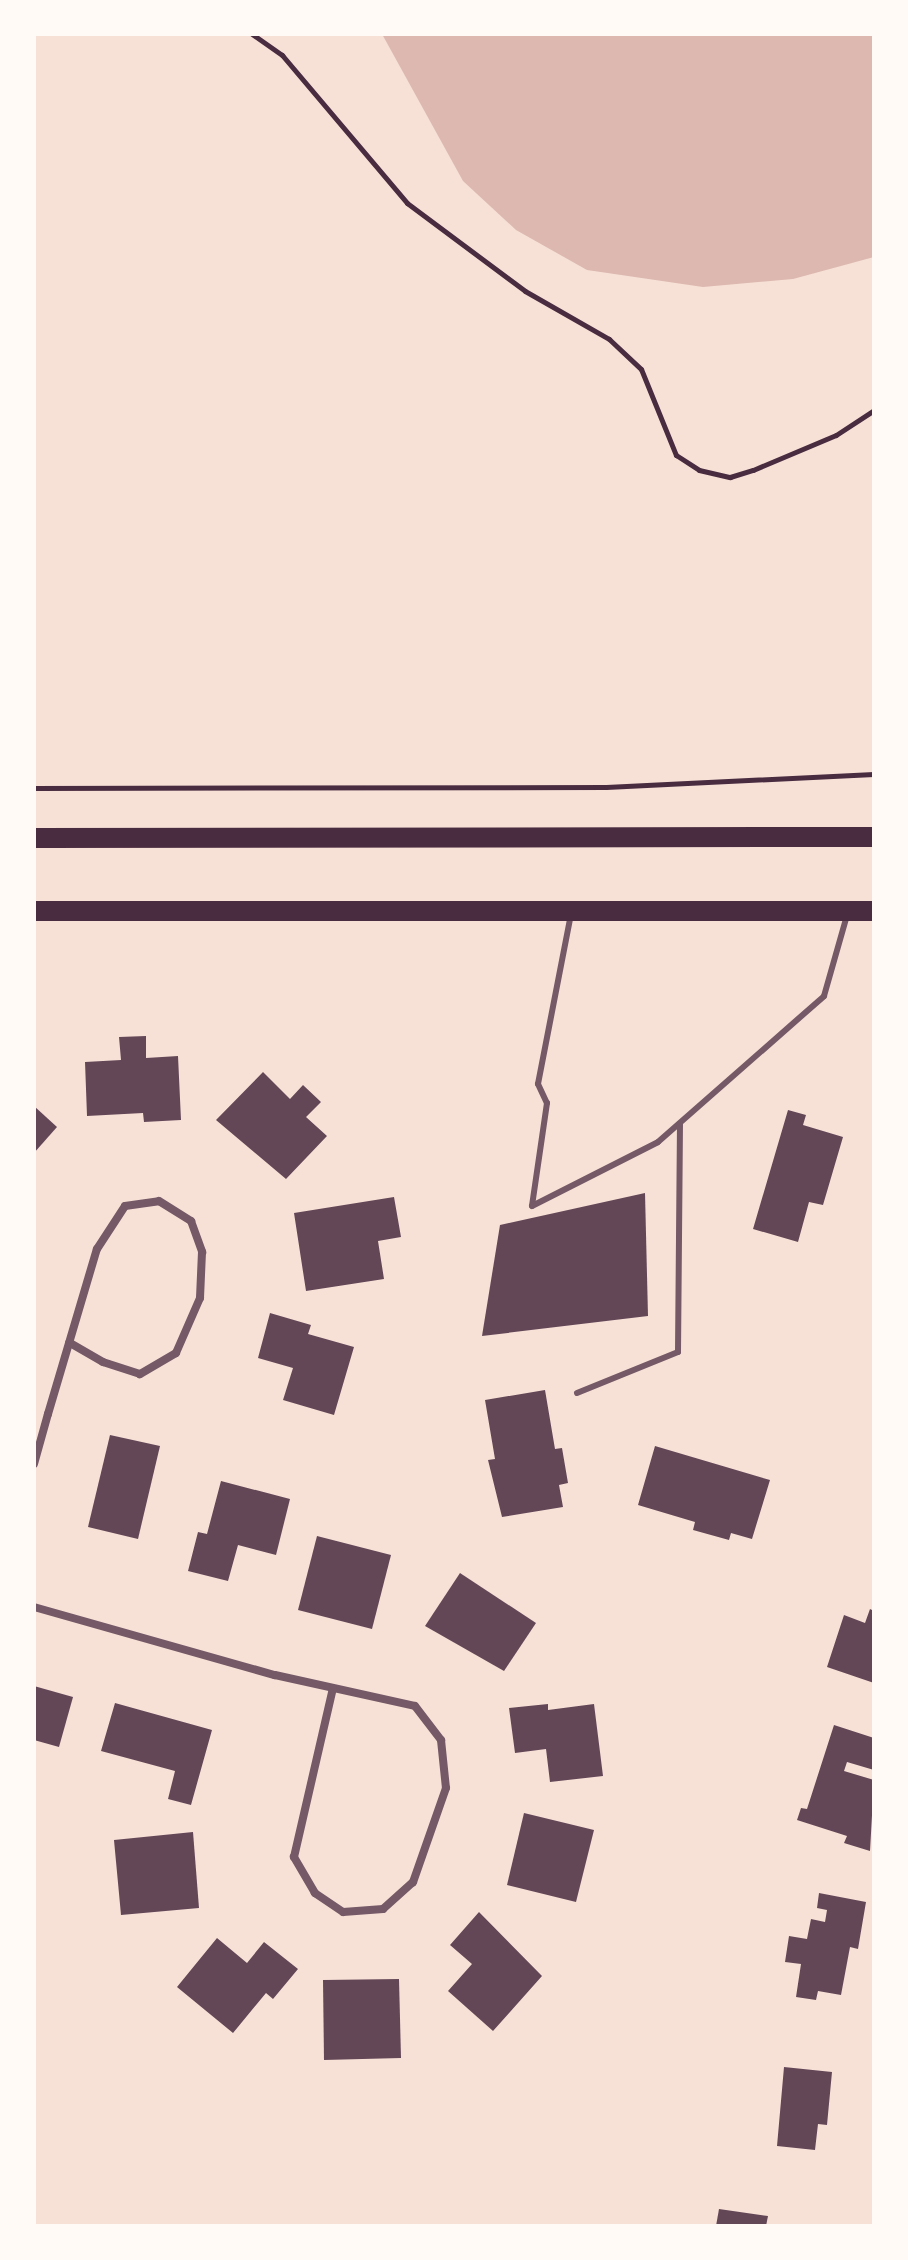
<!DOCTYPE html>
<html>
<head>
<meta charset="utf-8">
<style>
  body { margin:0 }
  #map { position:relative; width:908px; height:2260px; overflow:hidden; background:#f7e1d7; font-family:"Noto Sans",sans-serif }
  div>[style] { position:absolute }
  .water>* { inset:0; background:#dcb8b0 }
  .building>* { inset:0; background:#644757 }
  .path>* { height:5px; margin:-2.5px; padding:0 2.5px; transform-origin:2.5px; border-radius:2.5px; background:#4a2c40 }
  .service>* { height:6px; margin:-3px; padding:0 3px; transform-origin:3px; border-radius:3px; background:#755966 }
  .minor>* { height:8px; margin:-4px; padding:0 4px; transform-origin:4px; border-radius:4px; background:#755966 }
  .primary>* { height:20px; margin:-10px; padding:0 10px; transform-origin:10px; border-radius:10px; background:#4a2c40 }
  span { translate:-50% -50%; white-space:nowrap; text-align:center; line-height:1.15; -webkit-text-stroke:6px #fffaf5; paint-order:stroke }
  .frame { position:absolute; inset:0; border:36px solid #fffaf5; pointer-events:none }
</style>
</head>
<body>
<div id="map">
  <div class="water">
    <i style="clip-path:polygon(382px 34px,874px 34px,874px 257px,793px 279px,703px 287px,587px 270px,516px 230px,463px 181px)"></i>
  </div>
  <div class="building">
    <i style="clip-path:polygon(146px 1036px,146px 1058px,178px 1056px,181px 1120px,144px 1122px,143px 1113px,87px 1116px,85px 1062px,121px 1060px,119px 1037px)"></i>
    <i style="clip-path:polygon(263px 1072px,290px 1099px,303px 1085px,321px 1102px,306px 1117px,327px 1136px,286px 1179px,216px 1120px)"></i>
    <i style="clip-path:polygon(34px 1106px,57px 1127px,34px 1153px)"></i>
    <i style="clip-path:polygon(788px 1110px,806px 1115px,803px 1125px,843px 1137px,823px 1205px,809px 1202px,798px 1242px,753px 1229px)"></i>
    <i style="clip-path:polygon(645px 1193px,648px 1316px,482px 1336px,500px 1225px)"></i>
    <i style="clip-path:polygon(394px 1197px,401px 1237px,378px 1241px,384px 1279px,306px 1291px,294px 1213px)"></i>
    <i style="clip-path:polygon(270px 1313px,311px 1325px,308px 1334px,354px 1347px,334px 1415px,283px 1400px,293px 1368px,258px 1358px)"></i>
    <i style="clip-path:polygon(545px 1390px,555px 1449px,562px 1448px,568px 1483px,559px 1485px,563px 1507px,502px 1517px,488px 1460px,495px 1459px,485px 1400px)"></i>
    <i style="clip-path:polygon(110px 1435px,160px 1446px,138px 1539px,88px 1527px)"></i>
    <i style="clip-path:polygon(655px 1446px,770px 1480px,752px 1539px,731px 1533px,729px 1540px,693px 1530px,695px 1522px,638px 1505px)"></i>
    <i style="clip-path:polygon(221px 1481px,290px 1499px,276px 1555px,238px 1545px,228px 1581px,188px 1571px,198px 1532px,207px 1534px)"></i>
    <i style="clip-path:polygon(317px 1536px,391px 1555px,372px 1629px,298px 1610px)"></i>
    <i style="clip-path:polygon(460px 1573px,536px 1623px,504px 1671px,425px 1626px)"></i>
    <i style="clip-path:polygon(870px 1609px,874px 1611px,874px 1683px,827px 1667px,844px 1615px,865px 1623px)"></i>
    <i style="clip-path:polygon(34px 1686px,73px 1697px,59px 1747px,34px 1740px)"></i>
    <i style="clip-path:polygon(115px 1703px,212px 1730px,191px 1805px,168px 1799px,175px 1771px,101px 1751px)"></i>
    <i style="clip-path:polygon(548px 1704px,548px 1710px,594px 1704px,603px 1776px,550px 1782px,546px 1749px,515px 1753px,509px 1708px)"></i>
    <i style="clip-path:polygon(834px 1725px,874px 1738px,874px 1770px,847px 1762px,844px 1771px,874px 1780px,870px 1851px,844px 1843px,847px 1836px,797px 1820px,801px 1808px,807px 1809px)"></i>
    <i style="clip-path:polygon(524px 1813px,594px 1830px,576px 1902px,507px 1885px)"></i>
    <i style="clip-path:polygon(193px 1832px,199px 1908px,121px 1915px,114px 1840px)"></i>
    <i style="clip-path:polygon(819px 1893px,866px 1902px,858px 1949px,850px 1947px,841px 1995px,818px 1991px,816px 2000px,796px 1997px,801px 1964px,785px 1962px,789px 1936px,807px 1939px,811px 1919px,825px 1922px,827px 1910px,817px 1908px)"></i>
    <i style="clip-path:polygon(479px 1912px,542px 1976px,493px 2031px,448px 1991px,472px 1964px,450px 1945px)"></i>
    <i style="clip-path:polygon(217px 1938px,247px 1963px,264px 1942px,298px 1969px,273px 1999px,266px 1993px,233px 2033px,177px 1987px)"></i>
    <i style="clip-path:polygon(399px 1979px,401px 2058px,324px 2060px,323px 1980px)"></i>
    <i style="clip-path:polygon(784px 2067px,832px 2072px,827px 2125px,818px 2124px,815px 2150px,777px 2146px)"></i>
    <i style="clip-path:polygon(719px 2209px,768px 2216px,766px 2226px,716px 2226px)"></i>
  </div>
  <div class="path">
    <i style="left:252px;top:34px;width:37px;rotate:35deg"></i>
    <i style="left:282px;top:55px;width:194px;rotate:49.8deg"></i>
    <i style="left:407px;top:203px;width:147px;rotate:36.7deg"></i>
    <i style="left:525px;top:291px;width:97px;rotate:29.7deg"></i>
    <i style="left:609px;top:339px;width:44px;rotate:43.2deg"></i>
    <i style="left:641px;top:369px;width:93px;rotate:67.9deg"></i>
    <i style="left:676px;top:455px;width:27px;rotate:33deg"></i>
    <i style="left:699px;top:470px;width:32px;rotate:13deg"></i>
    <i style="left:730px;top:477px;width:24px;rotate:-17deg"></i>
    <i style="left:753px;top:470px;width:90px;rotate:-22.9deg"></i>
    <i style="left:836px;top:435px;width:45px;rotate:-33.3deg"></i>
    <i style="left:34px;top:788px;width:572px;rotate:-0.1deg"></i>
    <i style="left:606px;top:787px;width:268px;rotate:-2.8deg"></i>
  </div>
  <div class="service">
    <i style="left:571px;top:914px;width:173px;rotate:101deg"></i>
    <i style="left:538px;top:1084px;width:21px;rotate:65deg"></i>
    <i style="left:547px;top:1103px;width:104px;rotate:98.3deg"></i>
    <i style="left:532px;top:1206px;width:141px;rotate:-26.9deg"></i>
    <i style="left:658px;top:1142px;width:221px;rotate:-41.3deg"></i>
    <i style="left:824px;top:996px;width:84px;rotate:-74.1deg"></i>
    <i style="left:577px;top:1393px;width:109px;rotate:-22.1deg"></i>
    <i style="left:678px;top:1352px;width:228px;rotate:-89.5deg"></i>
  </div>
  <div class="minor">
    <i style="left:34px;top:1464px;width:52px;rotate:-74.4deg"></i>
    <i style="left:48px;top:1414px;width:172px;rotate:-73.5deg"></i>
    <i style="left:97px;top:1249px;width:51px;rotate:-56.9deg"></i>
    <i style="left:125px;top:1206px;width:34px;rotate:-8deg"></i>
    <i style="left:159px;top:1201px;width:38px;rotate:32deg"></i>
    <i style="left:191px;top:1221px;width:33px;rotate:70deg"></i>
    <i style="left:202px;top:1252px;width:46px;rotate:92.5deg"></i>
    <i style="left:200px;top:1298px;width:60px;rotate:113.6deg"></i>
    <i style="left:176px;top:1353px;width:42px;rotate:149.7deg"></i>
    <i style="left:140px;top:1374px;width:39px;rotate:-162deg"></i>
    <i style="left:103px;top:1362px;width:39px;rotate:-150deg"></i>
    <i style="left:34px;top:1607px;width:250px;rotate:15.8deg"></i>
    <i style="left:275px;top:1675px;width:143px;rotate:12.5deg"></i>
    <i style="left:415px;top:1706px;width:43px;rotate:52.6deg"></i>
    <i style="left:441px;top:1740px;width:48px;rotate:84.1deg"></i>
    <i style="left:446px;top:1788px;width:100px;rotate:109.3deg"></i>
    <i style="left:413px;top:1882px;width:40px;rotate:138deg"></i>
    <i style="left:383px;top:1909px;width:40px;rotate:175.7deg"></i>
    <i style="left:343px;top:1912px;width:34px;rotate:-146deg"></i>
    <i style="left:315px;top:1893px;width:42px;rotate:-120.3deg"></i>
    <i style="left:294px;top:1857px;width:173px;rotate:-77deg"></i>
  </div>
  <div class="primary">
    <i style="left:34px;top:838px;width:840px;rotate:-0.07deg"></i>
    <i style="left:34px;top:911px;width:840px"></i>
  </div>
  <div class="frame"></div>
</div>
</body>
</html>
